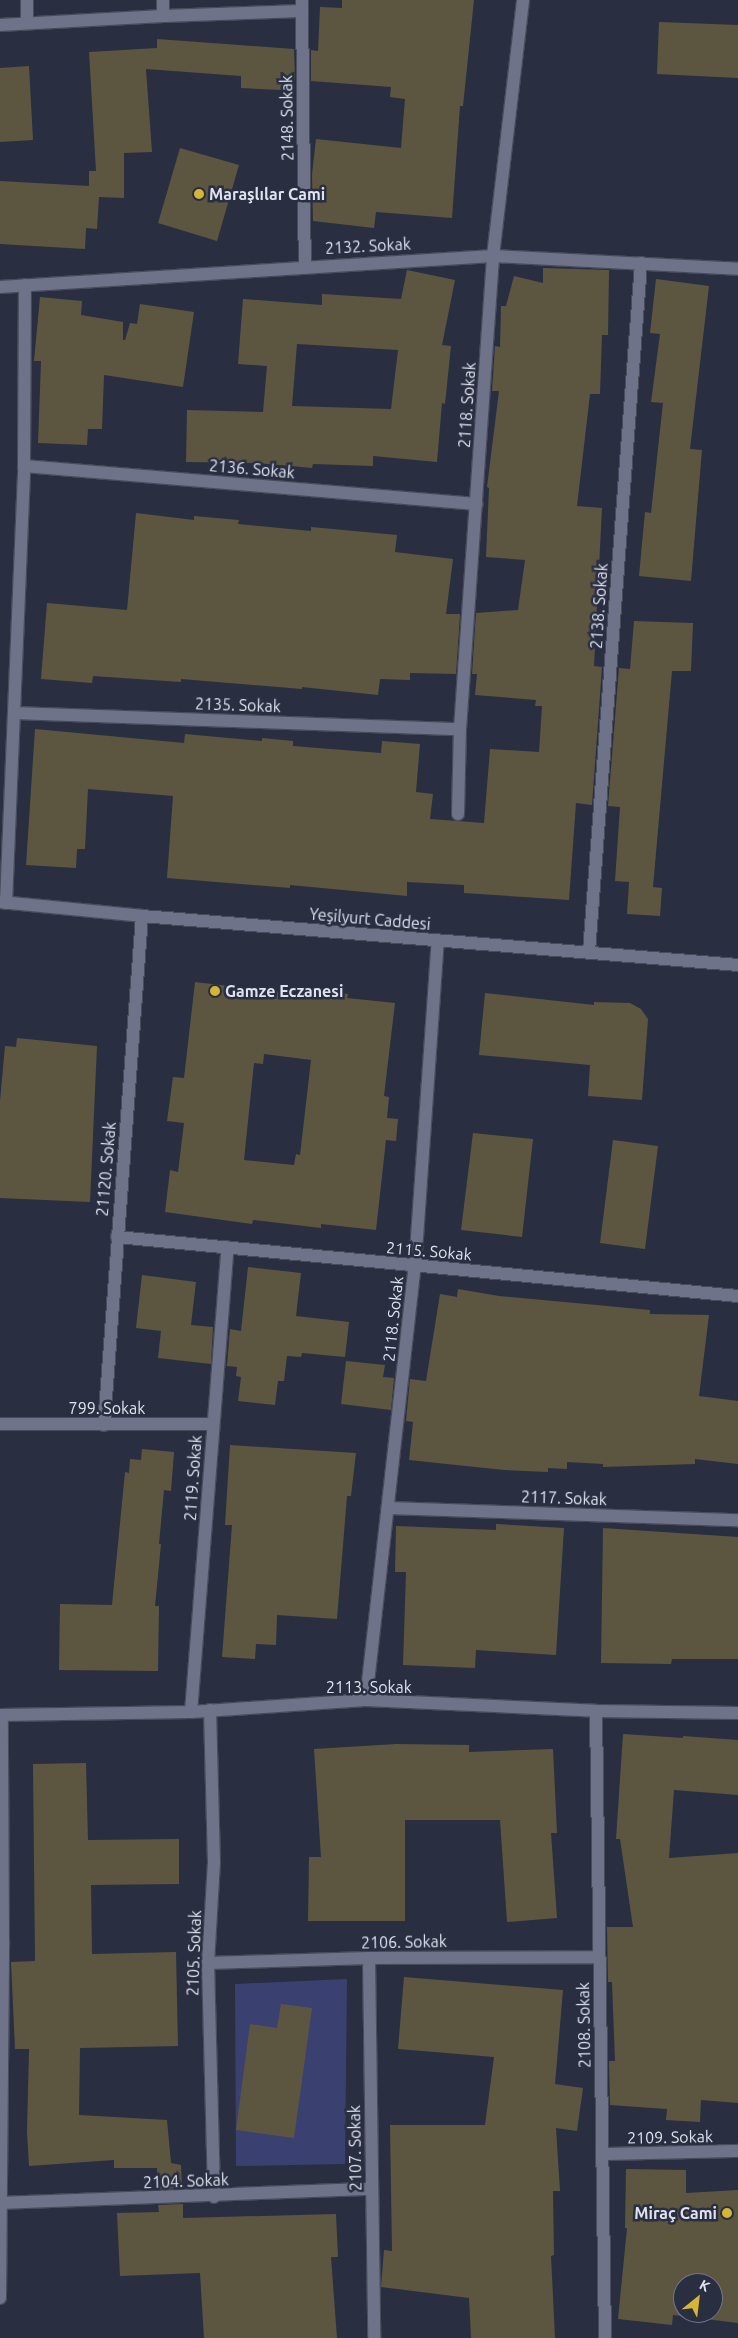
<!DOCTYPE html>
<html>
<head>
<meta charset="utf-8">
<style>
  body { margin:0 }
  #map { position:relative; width:738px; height:2338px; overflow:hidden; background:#2a2e41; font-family:Ubuntu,sans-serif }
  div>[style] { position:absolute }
  .green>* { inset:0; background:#3a4171 }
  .building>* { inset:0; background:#5c5640 }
  .roads { filter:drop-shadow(1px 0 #484b5b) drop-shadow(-1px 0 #484b5b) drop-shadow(0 1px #484b5b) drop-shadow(0 -1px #484b5b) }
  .minor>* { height:12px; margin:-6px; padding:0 6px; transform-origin:6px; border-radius:6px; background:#6f7389 }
  .tertiary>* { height:12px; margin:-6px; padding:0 6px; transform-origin:6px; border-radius:6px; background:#6f7389 }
  .dots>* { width:14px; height:14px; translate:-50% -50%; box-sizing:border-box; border:2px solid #2a2e41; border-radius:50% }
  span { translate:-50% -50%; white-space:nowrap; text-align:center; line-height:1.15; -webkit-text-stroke:5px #2a2e41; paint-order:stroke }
  .street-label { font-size:16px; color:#dfe2ef }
  .poi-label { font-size:16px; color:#dfe2ef; font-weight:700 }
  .left { translate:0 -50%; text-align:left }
  .right { translate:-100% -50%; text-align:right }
  .north { position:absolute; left:673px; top:2273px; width:50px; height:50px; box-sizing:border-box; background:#2a2e41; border:1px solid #727687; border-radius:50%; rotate:29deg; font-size:14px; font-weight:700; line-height:20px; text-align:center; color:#dfe2ef }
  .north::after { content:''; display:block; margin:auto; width:18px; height:22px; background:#d4b535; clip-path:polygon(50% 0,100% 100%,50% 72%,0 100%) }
</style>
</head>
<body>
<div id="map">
  <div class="green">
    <i style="clip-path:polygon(347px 1979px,345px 2164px,236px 2166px,235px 1984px)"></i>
  </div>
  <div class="building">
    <i style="clip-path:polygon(342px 0,474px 0,463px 106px,460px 106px,452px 218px,376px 212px,374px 228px,313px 221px,312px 174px,316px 139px,401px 148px,405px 99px,390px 97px,391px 87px,311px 81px,311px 50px,318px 51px,320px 7px,342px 8px)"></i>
    <i style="clip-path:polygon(659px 22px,738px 25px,738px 78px,657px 74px)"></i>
    <i style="clip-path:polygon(157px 39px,294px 49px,295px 80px,283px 80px,282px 90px,241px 88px,241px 76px,146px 69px,152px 152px,124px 153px,124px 198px,99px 197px,97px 229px,86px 228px,85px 249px,0 244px,0 181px,89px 186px,89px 171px,96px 171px,89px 52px,157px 48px)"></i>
    <i style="clip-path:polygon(29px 66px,33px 140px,0 142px,0 68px)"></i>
    <i style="clip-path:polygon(180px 148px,239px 165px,217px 241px,158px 223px)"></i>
    <i style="clip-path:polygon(543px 268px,609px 270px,608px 335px,602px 335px,600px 394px,590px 394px,577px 506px,602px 508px,594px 666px,602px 667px,592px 805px,576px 803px,569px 900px,464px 893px,464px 885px,407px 882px,407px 896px,290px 885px,290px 888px,167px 878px,173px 796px,88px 789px,85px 849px,77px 849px,76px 868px,26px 865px,35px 729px,184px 743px,185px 734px,262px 741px,262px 738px,293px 741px,293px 746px,381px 753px,382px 741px,420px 744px,416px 792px,433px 794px,430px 819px,484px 823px,490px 749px,539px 752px,542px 706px,535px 706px,536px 700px,475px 695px,477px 674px,472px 674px,476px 613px,518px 610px,525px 560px,486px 557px,489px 488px,487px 487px,499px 391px,492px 391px,495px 346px,500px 347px,501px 306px,506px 306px,514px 276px,543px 283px)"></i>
    <i style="clip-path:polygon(evenodd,407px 270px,455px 280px,442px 345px,451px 346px,445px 404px,442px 403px,437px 462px,373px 456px,373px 466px,313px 464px,312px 468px,257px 463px,186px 462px,187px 410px,263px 412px,267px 366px,238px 364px,243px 299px,322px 305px,322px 294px,401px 299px,407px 270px,297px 344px,398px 350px,391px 409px,292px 406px,297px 344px)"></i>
    <i style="clip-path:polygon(656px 279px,709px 286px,690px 449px,702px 450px,691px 581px,639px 576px,645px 512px,651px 513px,663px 403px,651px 402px,660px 334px,650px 333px)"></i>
    <i style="clip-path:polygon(40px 297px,82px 301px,81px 315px,123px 322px,123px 340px,125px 340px,130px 323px,137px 324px,140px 304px,194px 312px,183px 387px,104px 375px,102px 429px,88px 429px,87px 445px,38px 443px,41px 361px,34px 361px)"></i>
    <i style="clip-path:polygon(136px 513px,194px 520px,194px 516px,239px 520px,238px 524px,311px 531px,311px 527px,397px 535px,395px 552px,453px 559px,446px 614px,460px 614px,456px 674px,410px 673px,410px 680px,380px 679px,378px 695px,302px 687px,302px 689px,181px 679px,181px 682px,93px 676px,92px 683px,41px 679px,47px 603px,127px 610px)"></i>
    <i style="clip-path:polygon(634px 621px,693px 623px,691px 671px,672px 671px,653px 887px,662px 888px,660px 916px,627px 914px,629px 882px,615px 881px,620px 807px,608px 806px,619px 668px,630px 669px)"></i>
    <i style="clip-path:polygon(evenodd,195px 982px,306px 995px,307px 989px,348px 994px,347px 998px,395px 1003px,384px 1096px,389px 1097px,387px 1118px,398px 1119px,396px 1141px,386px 1140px,376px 1230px,321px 1224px,321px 1228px,253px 1220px,252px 1224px,165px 1212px,170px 1170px,178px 1172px,184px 1123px,167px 1121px,173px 1077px,184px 1078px,195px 982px,264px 1054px,311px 1060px,300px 1155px,296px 1154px,294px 1165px,244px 1160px,254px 1063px,263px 1064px,264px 1054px)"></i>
    <i style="clip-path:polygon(485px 993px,594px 1005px,594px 1002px,630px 1003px,641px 1009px,648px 1019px,642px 1100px,588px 1096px,590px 1065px,479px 1055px)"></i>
    <i style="clip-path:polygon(17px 1038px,97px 1046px,90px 1202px,0 1198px,0 1101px,5px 1046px,16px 1047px)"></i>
    <i style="clip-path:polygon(473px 1133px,533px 1139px,522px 1237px,461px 1230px)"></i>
    <i style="clip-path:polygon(613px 1140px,658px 1146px,645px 1249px,600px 1243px)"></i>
    <i style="clip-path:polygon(248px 1267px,301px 1273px,296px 1316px,349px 1322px,345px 1357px,302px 1353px,301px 1357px,287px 1356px,284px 1381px,278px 1381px,275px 1405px,238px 1401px,241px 1377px,236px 1376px,237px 1367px,227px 1366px,230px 1329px,241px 1331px)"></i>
    <i style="clip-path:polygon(142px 1275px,196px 1282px,191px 1325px,213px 1327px,211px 1364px,158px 1358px,161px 1331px,136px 1328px)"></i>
    <i style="clip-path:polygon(458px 1289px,499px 1296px,650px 1310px,650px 1314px,709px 1315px,699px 1396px,738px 1401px,738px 1464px,695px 1459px,695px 1464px,603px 1467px,603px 1464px,567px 1462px,567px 1469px,548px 1468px,548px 1472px,504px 1470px,409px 1460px,413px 1422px,406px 1421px,410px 1379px,426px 1381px,440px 1294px,457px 1297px)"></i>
    <i style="clip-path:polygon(346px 1361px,385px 1365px,383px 1377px,394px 1378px,391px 1410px,341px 1404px)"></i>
    <i style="clip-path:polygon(230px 1445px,356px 1453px,351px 1496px,347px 1496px,337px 1619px,277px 1615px,276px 1645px,256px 1644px,255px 1659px,222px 1657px,232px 1525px,225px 1525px)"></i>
    <i style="clip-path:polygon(142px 1449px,174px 1452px,171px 1491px,164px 1490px,159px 1544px,161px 1544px,155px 1606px,159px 1606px,158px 1671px,59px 1670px,60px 1604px,112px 1605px,125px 1472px,129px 1473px,130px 1459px,141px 1460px)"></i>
    <i style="clip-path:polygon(496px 1524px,564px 1528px,556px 1655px,476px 1650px,475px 1668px,403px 1665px,406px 1572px,395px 1572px,396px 1526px,496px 1530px)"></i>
    <i style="clip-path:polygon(603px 1528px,738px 1537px,738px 1659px,672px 1659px,671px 1664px,601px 1663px)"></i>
    <i style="clip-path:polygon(623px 1734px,683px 1738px,683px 1736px,738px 1740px,738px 1795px,674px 1790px,669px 1858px,738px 1853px,738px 2103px,701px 2100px,700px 2122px,666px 2120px,667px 2109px,610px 2105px,609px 2061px,615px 2061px,612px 1982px,608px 1982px,607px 1927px,633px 1927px,620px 1839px,616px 1839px)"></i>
    <i style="clip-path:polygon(396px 1744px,469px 1745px,469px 1752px,553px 1749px,557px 1833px,551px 1833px,557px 1918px,507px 1922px,500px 1820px,405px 1820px,405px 1921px,308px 1921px,309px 1857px,321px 1857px,314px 1749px)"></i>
    <i style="clip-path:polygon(86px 1763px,88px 1840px,179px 1839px,179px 1884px,91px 1885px,92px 1954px,176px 1952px,178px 2046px,80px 2048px,79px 2115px,167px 2120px,171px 2163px,181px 2165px,182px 2188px,158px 2189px,157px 2168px,114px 2168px,114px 2160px,29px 2166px,27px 2132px,29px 2049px,15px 2049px,11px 1962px,35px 1961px,33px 1764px)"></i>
    <i style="clip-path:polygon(404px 1977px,563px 1990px,555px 2084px,583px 2088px,577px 2131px,556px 2128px,560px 2191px,553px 2191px,554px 2255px,551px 2256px,555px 2338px,471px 2338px,469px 2298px,381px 2287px,384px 2250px,392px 2251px,390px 2125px,485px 2125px,494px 2057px,398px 2049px)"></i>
    <i style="clip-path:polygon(281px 2004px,312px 2008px,294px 2138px,236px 2130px,250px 2024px,277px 2028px)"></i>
    <i style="clip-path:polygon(evenodd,626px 2169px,686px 2170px,686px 2193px,738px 2190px,738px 2323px,673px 2315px,672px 2325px,618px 2319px,627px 2228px,625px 2228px,626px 2169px,683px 2283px,713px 2283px,713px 2313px,683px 2313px,683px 2283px)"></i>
    <i style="clip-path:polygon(183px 2204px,183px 2218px,336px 2214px,338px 2257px,331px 2257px,337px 2338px,204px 2338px,200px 2273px,120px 2276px,117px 2213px,159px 2212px,158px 2205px)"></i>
  </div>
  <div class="roads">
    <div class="minor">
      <i style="left:27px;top:0;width:23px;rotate:90deg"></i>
      <i style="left:163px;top:0;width:16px;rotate:90deg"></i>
      <i style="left:302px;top:0;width:266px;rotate:89.4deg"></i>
      <i style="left:0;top:25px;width:163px;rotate:-3.2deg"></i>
      <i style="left:163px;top:16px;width:138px;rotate:-2.1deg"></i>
      <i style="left:0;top:287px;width:494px;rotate:-3.6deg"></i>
      <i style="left:493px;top:256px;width:245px;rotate:3deg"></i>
      <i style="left:24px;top:466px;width:454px;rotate:4.8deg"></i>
      <i style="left:14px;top:713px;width:446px;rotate:2.1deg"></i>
      <i style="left:458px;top:814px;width:85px;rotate:-88.7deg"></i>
      <i style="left:460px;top:729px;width:474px;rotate:-86deg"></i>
      <i style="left:493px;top:256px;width:258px;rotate:-83.3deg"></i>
      <i style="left:6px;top:903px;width:437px;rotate:-87.6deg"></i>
      <i style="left:24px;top:466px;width:181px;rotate:-89.7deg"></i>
      <i style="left:589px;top:952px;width:691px;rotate:-85.68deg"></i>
      <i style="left:117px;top:1237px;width:624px;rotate:5.43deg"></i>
      <i style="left:0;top:1424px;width:213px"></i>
      <i style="left:104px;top:1425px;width:510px;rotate:-85.73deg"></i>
      <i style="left:388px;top:1508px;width:350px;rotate:2deg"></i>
      <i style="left:366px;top:1700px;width:437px;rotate:-83.6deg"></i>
      <i style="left:415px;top:1266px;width:326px;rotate:-86deg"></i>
      <i style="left:210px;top:1710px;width:152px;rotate:88.5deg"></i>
      <i style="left:214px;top:1862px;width:101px;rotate:93.4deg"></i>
      <i style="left:208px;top:1963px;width:234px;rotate:88.5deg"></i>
      <i style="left:596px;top:1711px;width:627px;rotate:89.18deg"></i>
      <i style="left:191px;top:1712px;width:466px;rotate:-85.5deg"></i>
      <i style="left:0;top:1715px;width:191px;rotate:-0.9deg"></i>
      <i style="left:191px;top:1712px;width:175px;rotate:-3.9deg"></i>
      <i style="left:366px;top:1700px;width:230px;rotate:2.7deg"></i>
      <i style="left:596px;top:1711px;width:142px;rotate:0.8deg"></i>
      <i style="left:369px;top:1958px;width:380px;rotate:89.2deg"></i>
      <i style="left:208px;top:1963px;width:161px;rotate:-1.8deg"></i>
      <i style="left:369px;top:1958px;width:230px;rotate:-0.2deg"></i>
      <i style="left:602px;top:2154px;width:136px;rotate:-1.3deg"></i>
      <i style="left:1px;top:2203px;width:371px;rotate:-2.2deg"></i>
      <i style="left:0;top:2298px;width:358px;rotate:-89.5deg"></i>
      <i style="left:3px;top:1940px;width:225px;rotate:-90.3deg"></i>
    </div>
    <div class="tertiary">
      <i style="left:0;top:902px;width:143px;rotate:5.6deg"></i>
      <i style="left:142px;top:916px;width:598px;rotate:4.7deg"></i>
    </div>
  </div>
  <div class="dots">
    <i style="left:199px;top:194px;background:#d4b535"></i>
    <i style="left:215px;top:991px;background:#d4b535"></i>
    <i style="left:727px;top:2213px;background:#d4b535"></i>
  </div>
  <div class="street-label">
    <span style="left:287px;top:118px;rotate:-91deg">2148. Sokak</span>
    <span style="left:368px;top:246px;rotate:-3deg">2132. Sokak</span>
    <span style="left:467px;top:405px;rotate:-86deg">2118. Sokak</span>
    <span style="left:252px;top:469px;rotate:5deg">2136. Sokak</span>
    <span style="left:599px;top:606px;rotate:-86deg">2138. Sokak</span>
    <span style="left:238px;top:705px;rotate:2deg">2135. Sokak</span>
    <span style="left:370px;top:919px;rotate:5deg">Yeşilyurt Caddesi</span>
    <span style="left:106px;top:1169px;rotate:-85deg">21120. Sokak</span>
    <span style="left:429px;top:1251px;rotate:5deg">2115. Sokak</span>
    <span style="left:393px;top:1319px;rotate:-84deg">2118. Sokak</span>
    <span style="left:107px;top:1408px">799. Sokak</span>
    <span style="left:193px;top:1478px;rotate:-86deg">2119. Sokak</span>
    <span style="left:564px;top:1498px;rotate:2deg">2117. Sokak</span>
    <span style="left:369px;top:1687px">2113. Sokak</span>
    <span style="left:404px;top:1942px;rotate:-1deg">2106. Sokak</span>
    <span style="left:194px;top:1953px;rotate:-88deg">2105. Sokak</span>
    <span style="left:584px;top:2025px;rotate:-91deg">2108. Sokak</span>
    <span style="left:670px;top:2137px;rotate:-1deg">2109. Sokak</span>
    <span style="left:355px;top:2148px;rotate:-91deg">2107. Sokak</span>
    <span style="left:186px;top:2181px;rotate:-2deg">2104. Sokak</span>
  </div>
  <div class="poi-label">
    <span class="left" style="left:209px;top:194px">Maraşlılar Cami</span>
    <span class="left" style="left:225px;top:991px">Gamze Eczanesi</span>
    <span class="right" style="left:717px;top:2213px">Miraç Cami</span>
  </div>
  <div class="north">K</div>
</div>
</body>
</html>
